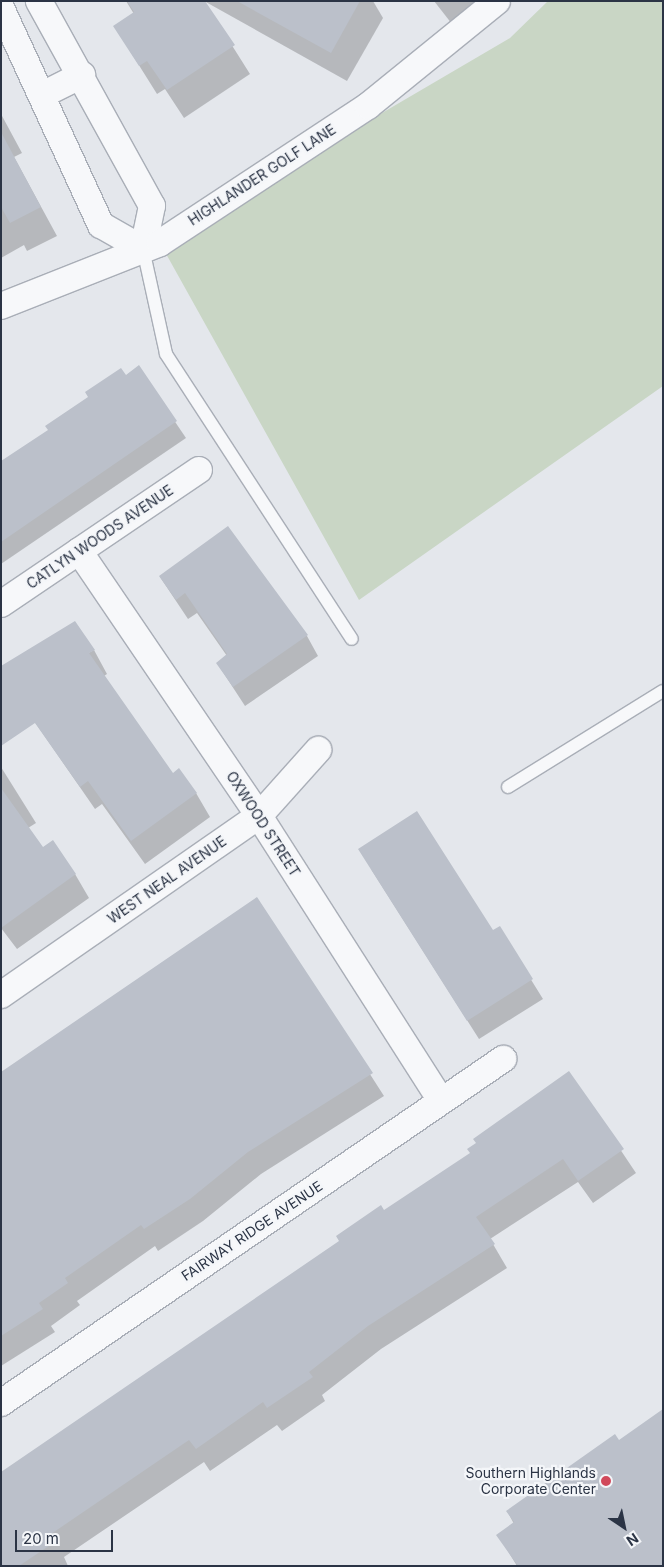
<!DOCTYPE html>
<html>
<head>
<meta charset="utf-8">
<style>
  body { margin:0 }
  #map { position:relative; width:664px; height:1567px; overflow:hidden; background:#e4e7ec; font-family:Inter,sans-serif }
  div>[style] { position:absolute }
  .green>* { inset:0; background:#c9d6c5 }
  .shadow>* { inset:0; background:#0003 }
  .building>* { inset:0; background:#bbc0ca }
  .roads { filter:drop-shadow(1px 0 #a9aeb7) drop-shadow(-1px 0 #a9aeb7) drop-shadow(0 1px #a9aeb7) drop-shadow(0 -1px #a9aeb7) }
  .service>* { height:12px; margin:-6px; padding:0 6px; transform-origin:6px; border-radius:6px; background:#f7f8fa }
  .minor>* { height:26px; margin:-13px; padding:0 13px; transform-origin:13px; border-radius:13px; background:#f7f8fa }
  .dots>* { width:14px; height:14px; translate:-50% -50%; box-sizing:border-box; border:2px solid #f4f6f9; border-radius:50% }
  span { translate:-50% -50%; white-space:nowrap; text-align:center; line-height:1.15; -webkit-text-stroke:4.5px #f4f6f9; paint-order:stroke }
  .street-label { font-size:14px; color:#2b3445 }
  .poi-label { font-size:14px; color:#2b3445 }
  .right { translate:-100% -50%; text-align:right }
  .frame { position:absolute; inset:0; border:2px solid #2b3445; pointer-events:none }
  .north { position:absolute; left:599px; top:1502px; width:50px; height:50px; -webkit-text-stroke:4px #f4f6f9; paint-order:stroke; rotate:146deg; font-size:14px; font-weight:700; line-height:20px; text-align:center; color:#2b3445 }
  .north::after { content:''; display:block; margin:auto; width:18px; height:22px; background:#2b3445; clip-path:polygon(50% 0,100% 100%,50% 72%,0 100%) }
  .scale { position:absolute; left:15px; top:1530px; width:98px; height:22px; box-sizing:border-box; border:2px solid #2b3445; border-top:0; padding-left:6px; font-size:15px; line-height:18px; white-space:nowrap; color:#2b3445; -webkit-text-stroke:4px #f4f6f9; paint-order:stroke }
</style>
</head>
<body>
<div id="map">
  <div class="green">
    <i style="clip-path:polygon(548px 1px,663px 1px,663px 386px,359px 600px,160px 243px,510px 38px)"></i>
  </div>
  <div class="shadow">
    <i style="clip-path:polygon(126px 1px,204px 1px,250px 74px,184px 118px,165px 89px,157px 94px,115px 27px,134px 14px)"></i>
    <i style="clip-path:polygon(204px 1px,373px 1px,383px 18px,347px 81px)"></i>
    <i style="clip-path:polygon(434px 1px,482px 1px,452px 24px)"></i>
    <i style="clip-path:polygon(1px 114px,22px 153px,14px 157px,57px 236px,27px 251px,24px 245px,1px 258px)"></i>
    <i style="clip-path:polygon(138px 367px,186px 438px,1px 564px,1px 464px)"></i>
    <i style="clip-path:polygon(160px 577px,307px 636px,318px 656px,245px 706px,217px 663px,227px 656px,197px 613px,188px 619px)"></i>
    <i style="clip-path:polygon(94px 650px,107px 674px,104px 676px,173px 775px,196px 793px,210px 817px,145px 864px,102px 804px,95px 809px,14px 692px)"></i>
    <i style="clip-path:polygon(1px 767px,36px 823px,28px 828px,43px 849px,75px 874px,89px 898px,17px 949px,1px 928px)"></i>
    <i style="clip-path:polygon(371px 869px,493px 932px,499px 928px,543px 999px,479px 1039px)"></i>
    <i style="clip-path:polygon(257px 898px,384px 1096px,261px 1174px,203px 1221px,158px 1251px,155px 1246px,77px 1301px,80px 1305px,51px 1326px,55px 1332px,1px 1366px,1px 1073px)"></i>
    <i style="clip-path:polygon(569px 1073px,636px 1173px,593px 1203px,578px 1182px,490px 1239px,507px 1268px,381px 1349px,322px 1395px,325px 1401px,282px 1431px,277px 1425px,210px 1471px,204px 1462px,64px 1557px,68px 1566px,1px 1566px,384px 1212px,471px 1154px)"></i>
    <i style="clip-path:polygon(619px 1442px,663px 1566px,517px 1566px,498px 1535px,514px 1524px,507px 1511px)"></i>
  </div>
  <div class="building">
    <i style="clip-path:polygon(127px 1px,205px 1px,235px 45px,167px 90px,147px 61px,139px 66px,113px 26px,134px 12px)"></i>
    <i style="clip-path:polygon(237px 1px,360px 1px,331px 53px)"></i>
    <i style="clip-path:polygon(1px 132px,41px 207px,10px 223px,1px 207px)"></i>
    <i style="clip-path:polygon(139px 365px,177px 421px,1px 542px,1px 461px,48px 430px,45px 426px,88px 397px,85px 392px,121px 368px,126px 375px)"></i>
    <i style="clip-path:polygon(228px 526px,308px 635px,233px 687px,216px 663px,227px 654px,185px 593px,176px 600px,159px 576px)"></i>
    <i style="clip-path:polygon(75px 621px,95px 650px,89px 653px,173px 773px,179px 768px,197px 793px,131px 841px,88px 781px,80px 787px,35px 723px,1px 746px,1px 666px)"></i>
    <i style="clip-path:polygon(1px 788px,43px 847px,53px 840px,76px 874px,1px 928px)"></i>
    <i style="clip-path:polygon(417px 811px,493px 930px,500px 926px,533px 979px,467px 1021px,358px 849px)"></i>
    <i style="clip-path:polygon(257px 897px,373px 1073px,248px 1152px,190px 1199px,144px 1229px,141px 1225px,65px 1278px,68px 1283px,39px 1303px,43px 1309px,1px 1336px,1px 1072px)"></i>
    <i style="clip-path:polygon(569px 1071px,624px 1149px,578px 1181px,563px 1159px,476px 1217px,495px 1244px,368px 1326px,309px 1372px,313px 1377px,267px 1408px,263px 1402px,196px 1449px,189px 1440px,51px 1534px,56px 1541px,19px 1566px,1px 1566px,1px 1472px,339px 1241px,336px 1236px,381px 1205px,384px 1210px,470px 1153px,467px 1149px,476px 1143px,473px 1139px)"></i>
    <i style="clip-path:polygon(663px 1409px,663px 1566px,518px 1566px,496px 1535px,514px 1522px,506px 1511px,615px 1434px,619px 1440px)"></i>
  </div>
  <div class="roads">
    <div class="service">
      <i style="left:143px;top:249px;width:107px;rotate:77.6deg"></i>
      <i style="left:166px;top:354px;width:340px;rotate:56.9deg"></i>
      <i style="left:508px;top:787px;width:182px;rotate:-31.8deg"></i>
    </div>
    <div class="minor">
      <i style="left:1px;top:8px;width:239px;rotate:65.3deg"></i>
      <i style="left:101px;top:225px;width:48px;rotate:29.7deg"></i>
      <i style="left:143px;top:249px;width:44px;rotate:-78.2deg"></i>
      <i style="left:152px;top:206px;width:234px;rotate:-118.9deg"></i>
      <i style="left:42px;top:95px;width:45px;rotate:-26.6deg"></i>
      <i style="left:1px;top:306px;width:171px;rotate:-21.6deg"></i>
      <i style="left:160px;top:243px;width:249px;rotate:-33.4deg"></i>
      <i style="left:368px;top:106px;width:166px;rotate:-39.1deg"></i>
      <i style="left:79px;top:551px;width:320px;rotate:55.8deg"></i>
      <i style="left:259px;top:816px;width:338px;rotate:57.4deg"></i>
      <i style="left:1px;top:604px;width:239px;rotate:-34.1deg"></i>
      <i style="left:1px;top:995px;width:314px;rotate:-34.8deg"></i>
      <i style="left:259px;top:816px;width:89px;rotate:-48.2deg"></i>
      <i style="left:1px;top:1403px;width:609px;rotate:-34.42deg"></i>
    </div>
  </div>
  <div class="dots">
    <i style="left:606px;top:1481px;background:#d1495b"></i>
  </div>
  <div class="street-label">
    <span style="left:262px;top:175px;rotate:-33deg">HIGHLANDER GOLF LANE</span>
    <span style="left:100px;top:537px;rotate:-34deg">CATLYN WOODS AVENUE</span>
    <span style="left:263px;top:824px;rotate:57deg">OXWOOD STREET</span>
    <span style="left:167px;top:880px;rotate:-35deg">WEST NEAL AVENUE</span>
    <span style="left:252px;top:1231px;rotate:-34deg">FAIRWAY RIDGE AVENUE</span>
  </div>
  <div class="poi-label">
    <span class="right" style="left:596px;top:1481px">Southern Highlands<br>Corporate Center</span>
  </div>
  <div class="frame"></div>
  <div class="north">N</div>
  <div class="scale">20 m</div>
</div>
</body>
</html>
